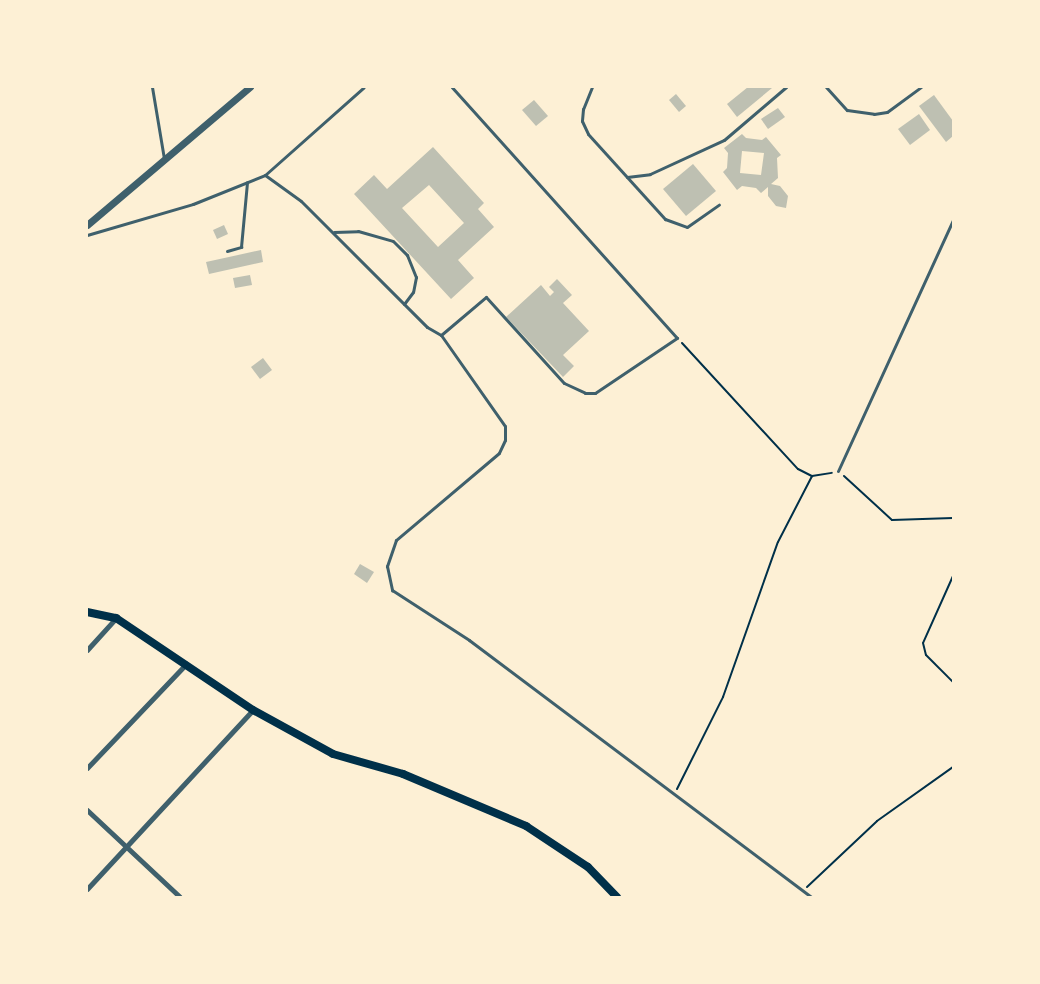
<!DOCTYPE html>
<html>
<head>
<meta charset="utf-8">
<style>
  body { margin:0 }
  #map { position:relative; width:1040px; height:984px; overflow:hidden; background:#fdf0d5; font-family:Raleway,sans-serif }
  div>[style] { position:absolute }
  .building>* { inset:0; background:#bec0b2 }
  .path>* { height:2px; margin:-1px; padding:0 1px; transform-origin:1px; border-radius:1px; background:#003049 }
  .service>* { height:3px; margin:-1.5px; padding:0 1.5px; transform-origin:1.5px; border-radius:1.5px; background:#3f606c }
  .minor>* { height:5px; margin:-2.5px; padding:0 2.5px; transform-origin:2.5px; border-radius:2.5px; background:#3f606c }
  .tertiary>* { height:7px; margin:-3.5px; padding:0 3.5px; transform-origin:3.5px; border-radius:3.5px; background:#3f606c }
  .secondary>* { height:8px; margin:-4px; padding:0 4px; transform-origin:4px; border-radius:4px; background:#003049 }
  span { translate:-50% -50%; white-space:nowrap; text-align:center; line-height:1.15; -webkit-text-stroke:4.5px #fdf0d5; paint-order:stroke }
  .frame { position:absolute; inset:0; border:88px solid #fdf0d5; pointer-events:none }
</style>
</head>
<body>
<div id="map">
  <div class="building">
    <i style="clip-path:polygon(748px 87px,772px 88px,737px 117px,727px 104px)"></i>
    <i style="clip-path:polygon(676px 94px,686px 106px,679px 112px,669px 100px)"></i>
    <i style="clip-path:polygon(934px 95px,953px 121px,953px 136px,946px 142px,919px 106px)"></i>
    <i style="clip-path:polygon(534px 100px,548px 116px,536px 126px,522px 110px)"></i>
    <i style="clip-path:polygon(778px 108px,785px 117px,768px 129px,761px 119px)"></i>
    <i style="clip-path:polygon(919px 114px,930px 130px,910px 145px,898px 129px)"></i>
    <i style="clip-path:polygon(evenodd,742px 134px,746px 138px,762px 140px,766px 137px,781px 155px,777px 158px,778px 178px,771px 184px,780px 186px,788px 196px,786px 208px,776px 206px,768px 196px,768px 187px,761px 193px,756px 188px,742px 186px,737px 190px,723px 172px,727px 168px,728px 153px,724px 148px,742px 134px,742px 151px,764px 153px,761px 175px,740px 173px,742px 151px)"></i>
    <i style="clip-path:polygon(evenodd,433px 147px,484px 203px,478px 209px,494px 227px,458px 260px,474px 278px,451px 299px,354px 194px,374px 175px,387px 189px,433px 147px,429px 185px,464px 223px,438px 247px,402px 208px,429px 185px)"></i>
    <i style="clip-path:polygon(693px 164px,716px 191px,686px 216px,663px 189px)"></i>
    <i style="clip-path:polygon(224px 225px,228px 234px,217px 239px,213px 230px)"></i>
    <i style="clip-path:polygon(261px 250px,263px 262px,209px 274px,206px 262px)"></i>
    <i style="clip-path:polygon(250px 275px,252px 285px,235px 288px,233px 278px)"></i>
    <i style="clip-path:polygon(557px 279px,572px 295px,563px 303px,589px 331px,563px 355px,574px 366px,563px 377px,506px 317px,541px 285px,550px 296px,554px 292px,549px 287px)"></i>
    <i style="clip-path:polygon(263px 358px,272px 370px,260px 379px,251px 367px)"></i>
    <i style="clip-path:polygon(360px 564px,374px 572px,367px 583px,354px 574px)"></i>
  </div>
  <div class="path">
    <i style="left:682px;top:343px;width:171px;rotate:47.4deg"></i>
    <i style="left:798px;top:469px;width:16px;rotate:27deg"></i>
    <i style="left:812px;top:476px;width:20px;rotate:-9deg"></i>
    <i style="left:844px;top:476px;width:65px;rotate:42.5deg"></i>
    <i style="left:892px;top:520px;width:61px;rotate:-1.9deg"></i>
    <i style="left:953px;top:576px;width:73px;rotate:114.1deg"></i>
    <i style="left:923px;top:643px;width:12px;rotate:76deg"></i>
    <i style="left:926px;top:655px;width:38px;rotate:45deg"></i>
    <i style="left:677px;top:789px;width:103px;rotate:-63.4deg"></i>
    <i style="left:723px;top:697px;width:164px;rotate:-70.5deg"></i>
    <i style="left:778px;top:542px;width:74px;rotate:-62.7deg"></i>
    <i style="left:807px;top:887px;width:96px;rotate:-43.3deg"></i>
    <i style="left:877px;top:821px;width:93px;rotate:-35.4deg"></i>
  </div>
  <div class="service">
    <i style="left:152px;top:87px;width:73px;rotate:80.5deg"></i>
    <i style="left:592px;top:87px;width:24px;rotate:112deg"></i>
    <i style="left:583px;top:109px;width:12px;rotate:95deg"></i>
    <i style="left:582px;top:121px;width:14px;rotate:65deg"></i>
    <i style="left:588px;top:134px;width:115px;rotate:47.8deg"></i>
    <i style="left:665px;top:219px;width:23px;rotate:20deg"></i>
    <i style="left:687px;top:227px;width:39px;rotate:-35deg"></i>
    <i style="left:826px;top:87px;width:31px;rotate:48deg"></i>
    <i style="left:847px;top:110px;width:27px;rotate:8deg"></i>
    <i style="left:874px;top:114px;width:13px;rotate:-9deg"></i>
    <i style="left:887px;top:112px;width:42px;rotate:-36.3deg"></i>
    <i style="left:265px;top:175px;width:132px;rotate:-41.6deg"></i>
    <i style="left:627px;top:177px;width:23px;rotate:-7deg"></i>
    <i style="left:650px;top:174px;width:81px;rotate:-24.7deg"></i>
    <i style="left:724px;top:140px;width:82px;rotate:-40.5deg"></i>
    <i style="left:334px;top:232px;width:24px;rotate:-2deg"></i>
    <i style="left:358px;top:231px;width:36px;rotate:16deg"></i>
    <i style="left:393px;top:241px;width:20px;rotate:45deg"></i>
    <i style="left:407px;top:255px;width:24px;rotate:68deg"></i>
    <i style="left:416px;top:277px;width:15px;rotate:101deg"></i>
    <i style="left:413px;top:292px;width:15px;rotate:127deg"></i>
    <i style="left:87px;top:235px;width:110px;rotate:-16.3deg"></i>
    <i style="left:193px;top:204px;width:78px;rotate:-21.9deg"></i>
    <i style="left:265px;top:175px;width:44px;rotate:35.8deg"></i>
    <i style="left:301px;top:201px;width:178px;rotate:45deg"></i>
    <i style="left:427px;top:327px;width:16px;rotate:30deg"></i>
    <i style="left:441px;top:335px;width:111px;rotate:54.9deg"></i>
    <i style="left:505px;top:426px;width:14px;rotate:90deg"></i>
    <i style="left:505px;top:440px;width:14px;rotate:115deg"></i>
    <i style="left:499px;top:453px;width:135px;rotate:139.8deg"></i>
    <i style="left:396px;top:540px;width:28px;rotate:109deg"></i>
    <i style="left:387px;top:566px;width:25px;rotate:78deg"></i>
    <i style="left:392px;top:590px;width:92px;rotate:33deg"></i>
    <i style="left:469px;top:640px;width:428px;rotate:36.9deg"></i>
    <i style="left:227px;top:251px;width:15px;rotate:-16deg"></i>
    <i style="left:241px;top:247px;width:65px;rotate:-84.7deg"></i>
    <i style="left:441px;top:335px;width:59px;rotate:-40.2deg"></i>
    <i style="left:486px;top:297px;width:116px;rotate:47.8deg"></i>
    <i style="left:564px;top:383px;width:23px;rotate:25deg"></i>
    <i style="left:585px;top:393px;width:10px"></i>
    <i style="left:595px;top:393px;width:99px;rotate:-33.9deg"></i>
    <i style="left:677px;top:338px;width:337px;rotate:-131.9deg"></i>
    <i style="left:838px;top:471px;width:276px;rotate:-65.4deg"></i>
  </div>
  <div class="minor">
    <i style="left:87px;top:650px;width:43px;rotate:-47.8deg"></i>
    <i style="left:87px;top:768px;width:144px;rotate:-46.4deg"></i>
    <i style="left:87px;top:810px;width:127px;rotate:43.1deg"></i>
    <i style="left:87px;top:889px;width:244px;rotate:-47.2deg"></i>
  </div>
  <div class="tertiary">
    <i style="left:87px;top:225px;width:214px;rotate:-40.3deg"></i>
  </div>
  <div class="secondary">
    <i style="left:87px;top:612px;width:30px;rotate:12deg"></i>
    <i style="left:116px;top:618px;width:165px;rotate:33.9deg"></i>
    <i style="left:253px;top:710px;width:91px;rotate:28.8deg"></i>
    <i style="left:333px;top:754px;width:73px;rotate:15.9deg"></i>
    <i style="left:403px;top:774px;width:134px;rotate:22.9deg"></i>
    <i style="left:526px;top:826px;width:74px;rotate:33.5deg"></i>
    <i style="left:588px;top:867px;width:42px;rotate:46deg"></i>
  </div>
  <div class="frame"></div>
</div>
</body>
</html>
